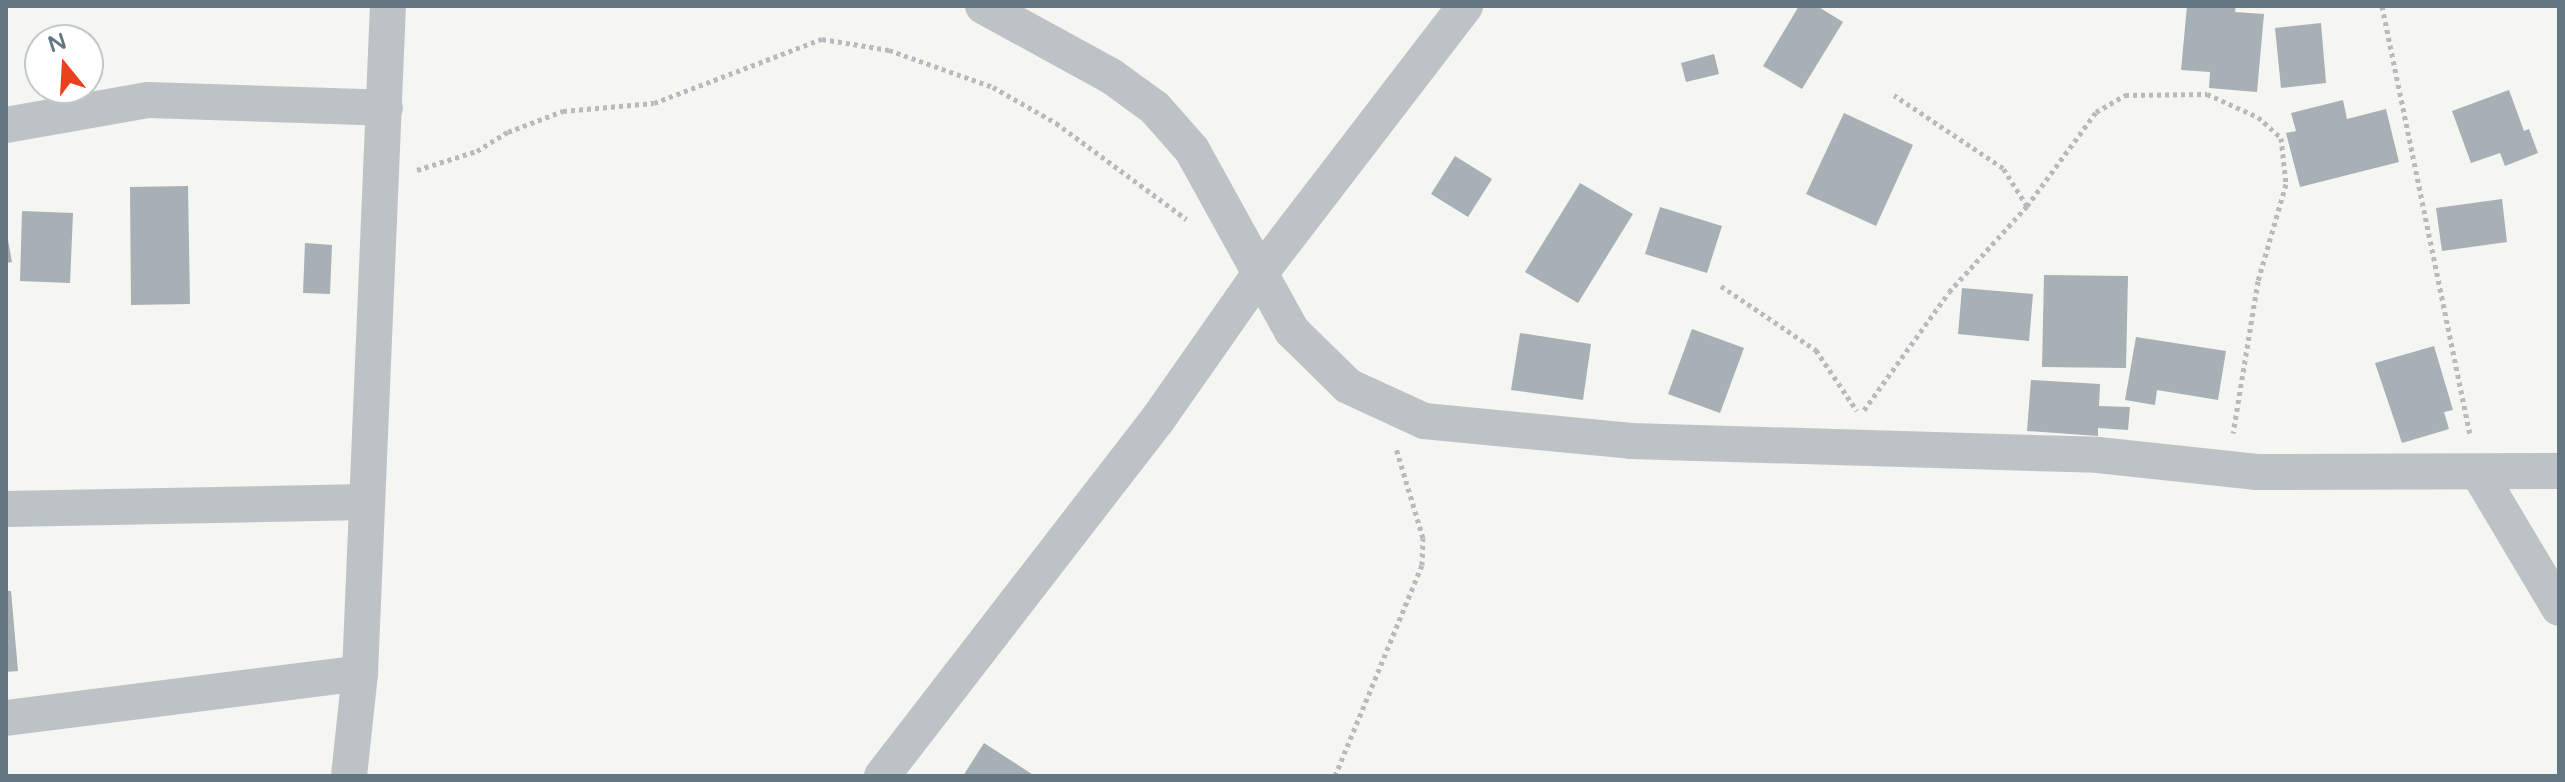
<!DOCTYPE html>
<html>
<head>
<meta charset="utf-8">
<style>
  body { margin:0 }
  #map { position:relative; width:2565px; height:782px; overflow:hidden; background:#f5f5f1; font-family:"Varela Round",sans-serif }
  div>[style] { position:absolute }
  .building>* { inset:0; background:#a7b0b5 }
  .path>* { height:5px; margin-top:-2.5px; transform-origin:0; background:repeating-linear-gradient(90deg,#b7bbbd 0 4px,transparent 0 8px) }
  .street>* { height:36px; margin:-18px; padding:0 18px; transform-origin:18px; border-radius:18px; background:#bdc2c6 }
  span { translate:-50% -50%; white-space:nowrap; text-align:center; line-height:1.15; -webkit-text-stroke:8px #fff; paint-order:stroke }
  .frame { position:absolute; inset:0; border:8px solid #637783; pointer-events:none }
  .north { position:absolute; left:24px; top:24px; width:80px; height:80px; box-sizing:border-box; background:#fff; border:2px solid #c1c9cd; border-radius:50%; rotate:342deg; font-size:22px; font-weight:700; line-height:32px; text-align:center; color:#637783 }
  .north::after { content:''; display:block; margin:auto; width:28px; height:36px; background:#e9411d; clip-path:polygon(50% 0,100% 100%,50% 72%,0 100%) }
</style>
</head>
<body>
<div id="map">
  <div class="building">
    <i style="clip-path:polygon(1799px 6px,1817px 6px,1843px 22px,1802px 89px,1763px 66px)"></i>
    <i style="clip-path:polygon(2187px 6px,2236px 6px,2235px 12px,2264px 14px,2257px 92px,2209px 88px,2210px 72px,2181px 70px)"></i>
    <i style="clip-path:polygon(2321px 23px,2326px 83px,2281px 88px,2275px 28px)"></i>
    <i style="clip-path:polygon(1714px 54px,1719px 74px,1686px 82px,1681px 63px)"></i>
    <i style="clip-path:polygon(2509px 90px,2524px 131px,2529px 129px,2538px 153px,2505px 166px,2500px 153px,2471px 163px,2452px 111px)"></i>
    <i style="clip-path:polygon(2343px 100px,2347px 119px,2386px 109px,2399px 162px,2300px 187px,2286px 133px,2296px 131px,2291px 113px)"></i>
    <i style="clip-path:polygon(1844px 113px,1913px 145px,1876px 226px,1806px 194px)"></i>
    <i style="clip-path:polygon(1455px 156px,1492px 179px,1468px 217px,1431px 194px)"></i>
    <i style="clip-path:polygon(1580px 183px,1633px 214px,1578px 303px,1525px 272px)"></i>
    <i style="clip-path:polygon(188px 186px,190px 304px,131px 305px,130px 187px)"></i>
    <i style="clip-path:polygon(2502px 199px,2507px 242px,2442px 251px,2436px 208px)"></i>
    <i style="clip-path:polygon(1660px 207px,1722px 226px,1707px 273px,1645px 254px)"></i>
    <i style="clip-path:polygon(22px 211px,73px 213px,70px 283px,20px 281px)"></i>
    <i style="clip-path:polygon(6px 229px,12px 262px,6px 263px)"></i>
    <i style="clip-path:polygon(305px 243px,332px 245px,330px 294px,303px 293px)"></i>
    <i style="clip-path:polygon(2044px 275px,2128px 276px,2126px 368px,2042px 367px)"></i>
    <i style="clip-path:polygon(1962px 288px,2033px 294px,2029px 341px,1958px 334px)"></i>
    <i style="clip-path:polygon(1692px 329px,1744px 348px,1720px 413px,1668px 394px)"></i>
    <i style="clip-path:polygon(1520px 333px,1591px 344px,1583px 400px,1511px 390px)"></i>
    <i style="clip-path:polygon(2136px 337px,2226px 351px,2218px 400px,2157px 390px,2155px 405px,2125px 400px)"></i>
    <i style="clip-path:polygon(2434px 346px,2453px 410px,2444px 412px,2449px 429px,2402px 443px,2375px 363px)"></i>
    <i style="clip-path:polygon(2031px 380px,2100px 384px,2099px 406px,2130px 407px,2128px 430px,2098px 428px,2098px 436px,2027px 431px)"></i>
    <i style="clip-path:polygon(6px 591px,11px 591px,18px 671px,6px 672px)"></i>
    <i style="clip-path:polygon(984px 743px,1035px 776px,963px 776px)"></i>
  </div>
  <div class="path">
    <i style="left:2382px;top:6px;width:439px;rotate:78.4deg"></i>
    <i style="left:417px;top:170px;width:63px;rotate:-17.6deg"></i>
    <i style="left:477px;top:151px;width:36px;rotate:-32deg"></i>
    <i style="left:508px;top:132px;width:59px;rotate:-20.9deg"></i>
    <i style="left:563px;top:111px;width:91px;rotate:-5deg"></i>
    <i style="left:654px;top:103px;width:180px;rotate:-20.9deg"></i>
    <i style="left:822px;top:39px;width:68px;rotate:9.3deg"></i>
    <i style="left:889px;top:50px;width:110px;rotate:19.6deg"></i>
    <i style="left:993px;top:87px;width:73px;rotate:29.7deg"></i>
    <i style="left:1056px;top:123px;width:162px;rotate:36.4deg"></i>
    <i style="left:2027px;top:206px;width:117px;rotate:-53.7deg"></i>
    <i style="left:2096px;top:112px;width:34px;rotate:-30deg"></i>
    <i style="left:2125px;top:95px;width:82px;rotate:-0.7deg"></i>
    <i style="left:2207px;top:94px;width:56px;rotate:24.3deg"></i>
    <i style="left:2258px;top:117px;width:31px;rotate:42deg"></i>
    <i style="left:2281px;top:138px;width:46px;rotate:83.8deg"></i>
    <i style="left:2286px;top:184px;width:101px;rotate:106.1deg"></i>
    <i style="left:2258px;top:281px;width:154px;rotate:99.3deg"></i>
    <i style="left:1721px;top:286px;width:115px;rotate:34deg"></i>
    <i style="left:1816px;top:350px;width:73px;rotate:56.1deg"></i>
    <i style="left:1864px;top:410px;width:145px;rotate:-54.2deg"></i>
    <i style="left:1949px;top:292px;width:116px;rotate:-47.8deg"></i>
    <i style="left:2027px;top:206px;width:45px;rotate:-122.3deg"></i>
    <i style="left:2003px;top:168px;width:131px;rotate:-146.2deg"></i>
    <i style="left:1335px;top:776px;width:228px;rotate:-67.6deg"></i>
    <i style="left:1422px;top:565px;width:27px;rotate:-88deg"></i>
    <i style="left:1423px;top:538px;width:94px;rotate:-106.7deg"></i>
  </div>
  <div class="street">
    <i style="left:983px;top:6px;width:146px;rotate:28.7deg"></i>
    <i style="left:1111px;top:76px;width:54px;rotate:36deg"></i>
    <i style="left:1155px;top:108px;width:56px;rotate:48.6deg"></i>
    <i style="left:1192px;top:150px;width:207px;rotate:61.1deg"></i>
    <i style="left:1292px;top:331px;width:78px;rotate:44.5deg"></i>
    <i style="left:1348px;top:386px;width:84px;rotate:24.7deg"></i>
    <i style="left:1424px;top:421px;width:208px;rotate:5.5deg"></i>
    <i style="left:1631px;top:441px;width:467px;rotate:1.7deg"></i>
    <i style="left:2098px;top:455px;width:160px;rotate:6.1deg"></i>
    <i style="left:2257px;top:472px;width:302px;rotate:-0.2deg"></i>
    <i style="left:6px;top:125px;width:144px;rotate:-10deg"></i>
    <i style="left:148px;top:100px;width:237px;rotate:1.9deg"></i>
    <i style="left:2478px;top:472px;width:158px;rotate:59.2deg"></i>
    <i style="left:6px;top:509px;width:360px;rotate:-1.1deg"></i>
    <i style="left:6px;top:718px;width:357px;rotate:-7.2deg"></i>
    <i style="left:349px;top:776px;width:104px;rotate:-83.9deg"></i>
    <i style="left:360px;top:673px;width:668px;rotate:-87.6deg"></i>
    <i style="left:882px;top:776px;width:451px;rotate:-52.3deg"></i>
    <i style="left:1158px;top:419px;width:174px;rotate:-55deg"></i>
    <i style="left:1258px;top:276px;width:340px;rotate:-52.5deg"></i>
  </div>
  <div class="frame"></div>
  <div class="north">N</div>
</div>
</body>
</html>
